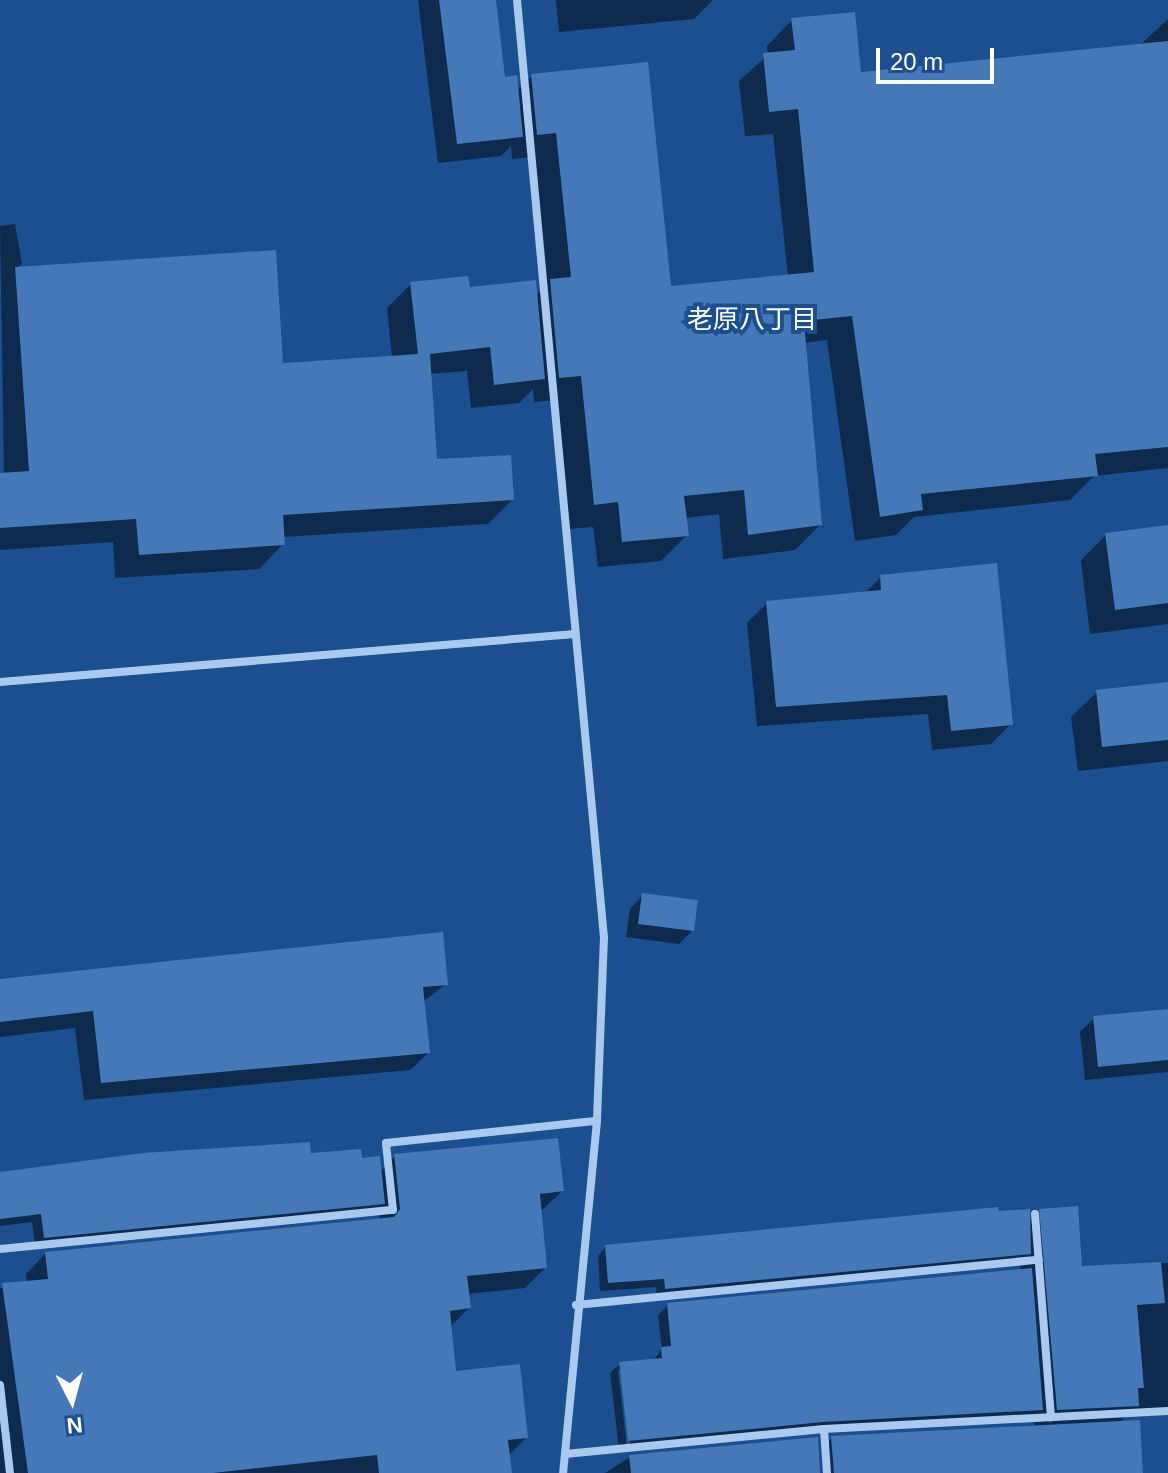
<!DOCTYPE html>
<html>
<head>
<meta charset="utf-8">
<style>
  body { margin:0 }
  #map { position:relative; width:1168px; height:1473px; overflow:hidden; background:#1b4f8f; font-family:Helvetica,"Noto Sans JP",sans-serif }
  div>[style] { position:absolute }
  .shadow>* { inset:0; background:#0007 }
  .building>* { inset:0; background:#4478b7 }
  .street>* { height:8px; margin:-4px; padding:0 4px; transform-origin:4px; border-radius:4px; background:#a9c9ee }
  span { translate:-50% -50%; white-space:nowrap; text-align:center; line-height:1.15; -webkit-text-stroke:8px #1b4f8f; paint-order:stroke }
  .neighbourhood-label { font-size:26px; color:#fff }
  .north { position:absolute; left:32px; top:1361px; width:80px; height:80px; -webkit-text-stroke:6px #1b4f8f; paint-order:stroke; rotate:174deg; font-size:22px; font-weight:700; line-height:32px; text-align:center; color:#fff }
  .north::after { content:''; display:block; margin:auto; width:28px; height:36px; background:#fff; clip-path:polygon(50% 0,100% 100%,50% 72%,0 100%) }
  .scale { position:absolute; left:876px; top:48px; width:118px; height:36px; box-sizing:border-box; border:4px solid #fff; border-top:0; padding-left:10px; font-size:24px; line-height:28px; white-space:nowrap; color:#fff; -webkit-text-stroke:6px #1b4f8f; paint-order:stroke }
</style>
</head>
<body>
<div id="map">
  <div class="shadow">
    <i style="clip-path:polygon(418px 0,494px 0,503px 79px,516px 91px,532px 76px,669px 289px,788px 277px,773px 134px,745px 136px,739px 81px,768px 55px,767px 46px,792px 20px,859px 74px,1139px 46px,1168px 19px,1168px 468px,1094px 476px,1070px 500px,914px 517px,896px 535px,855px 541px,827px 340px,804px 343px,820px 525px,795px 550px,723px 559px,719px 514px,685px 518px,687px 535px,661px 561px,598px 567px,593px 527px,569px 529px,556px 400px,534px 402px,533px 389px,519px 403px,471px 408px,467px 371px,429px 374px,435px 462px,512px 500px,488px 524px,282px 537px,283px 544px,259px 569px,115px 578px,113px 542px,0 550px,0 475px,4px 475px,0 226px,15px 224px,22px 264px,17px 268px,281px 365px,392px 358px,387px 308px,411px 284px,535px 296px,545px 287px,531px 157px,512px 159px,511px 146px,501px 156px,438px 163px)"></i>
    <i style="clip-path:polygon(556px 0,713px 0,694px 19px,559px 32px)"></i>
    <i style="clip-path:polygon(1168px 527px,1168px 624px,1090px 634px,1081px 560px,1106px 535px)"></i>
    <i style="clip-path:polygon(881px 577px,1011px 724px,991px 744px,932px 750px,928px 714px,757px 726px,747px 623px,767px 603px,864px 594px)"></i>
    <i style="clip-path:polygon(1168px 684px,1168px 761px,1078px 771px,1071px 717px,1097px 692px)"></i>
    <i style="clip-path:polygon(643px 895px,692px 931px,679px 944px,626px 937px,630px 909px)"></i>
    <i style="clip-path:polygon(0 981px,446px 984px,423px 1002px,428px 1053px,410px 1070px,84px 1100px,75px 1028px,0 1037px)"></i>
    <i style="clip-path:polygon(1168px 1011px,1168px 1072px,1085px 1080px,1080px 1032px,1094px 1018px)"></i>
    <i style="clip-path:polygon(309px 1155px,360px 1160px,380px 1172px,395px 1156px,562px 1191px,541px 1211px,545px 1268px,525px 1288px,467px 1294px,469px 1308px,450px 1327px,454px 1373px,526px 1438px,508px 1456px,510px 1473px,0 1473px,0 1288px,27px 1283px,26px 1274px,46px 1253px,380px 1220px,378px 1208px,35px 1246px,32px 1222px,0 1226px,0 1174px)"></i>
    <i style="clip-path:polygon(1040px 1211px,1080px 1267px,1168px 1263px,1168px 1409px,1129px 1412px,1119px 1423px,1140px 1473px,825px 1473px,823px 1447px,832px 1438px,1035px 1427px,1034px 1419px,813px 1431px,631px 1448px,622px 1370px,618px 1370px,627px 1449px,619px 1449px,610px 1373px,620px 1364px,653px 1361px,662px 1349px,658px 1315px,668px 1305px,1021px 1271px,1020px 1262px,657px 1297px,656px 1287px,600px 1291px,598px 1256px,606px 1247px,997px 1214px,1028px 1222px)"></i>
    <i style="clip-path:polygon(630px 1457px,818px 1473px,605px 1473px)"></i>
  </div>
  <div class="building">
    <i style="clip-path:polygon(439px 0,496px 0,505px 77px,517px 75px,523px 137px,457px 144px)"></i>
    <i style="clip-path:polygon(855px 12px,861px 72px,1168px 41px,1168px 447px,1095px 454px,1098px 476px,921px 494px,923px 510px,880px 517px,852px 316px,804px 321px,822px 525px,748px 535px,744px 490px,684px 496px,689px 536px,622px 542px,618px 502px,594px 505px,581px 376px,559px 378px,550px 279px,571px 277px,556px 133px,537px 135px,531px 74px,648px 62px,671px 286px,814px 272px,798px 109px,769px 112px,763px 53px,795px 50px,791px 18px)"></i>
    <i style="clip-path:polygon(276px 250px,283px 363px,418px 354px,410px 282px,468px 276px,470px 287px,536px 280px,545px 379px,494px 385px,490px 347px,430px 354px,437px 459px,511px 455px,514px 500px,283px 515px,285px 545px,139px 555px,136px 519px,0 528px,0 473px,29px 471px,15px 267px)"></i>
    <i style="clip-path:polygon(1168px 525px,1168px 603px,1115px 610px,1105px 533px)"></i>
    <i style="clip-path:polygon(997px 563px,1013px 725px,951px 731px,947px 695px,776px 707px,766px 601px,881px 590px,880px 575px)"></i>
    <i style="clip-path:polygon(1168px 682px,1168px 740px,1102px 747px,1096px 690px)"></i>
    <i style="clip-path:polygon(642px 893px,698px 900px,694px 931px,638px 924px)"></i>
    <i style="clip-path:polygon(443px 932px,448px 985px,423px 987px,430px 1053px,101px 1083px,93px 1011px,0 1022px,0 979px)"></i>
    <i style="clip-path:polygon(1168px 1009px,1168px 1060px,1098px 1067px,1093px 1016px)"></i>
    <i style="clip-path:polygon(558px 1138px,564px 1191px,540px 1194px,547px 1268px,467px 1276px,471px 1308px,450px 1311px,456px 1371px,520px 1364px,528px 1438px,508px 1440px,512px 1473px,379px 1473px,377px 1455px,213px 1473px,28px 1473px,2px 1283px,48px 1279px,45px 1252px,394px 1217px,400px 1209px,394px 1154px)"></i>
    <i style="clip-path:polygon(310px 1142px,311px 1153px,361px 1149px,362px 1158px,380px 1156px,385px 1204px,44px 1238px,41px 1214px,0 1219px,0 1172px,143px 1153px)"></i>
    <i style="clip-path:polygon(1078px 1206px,1082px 1266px,1161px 1262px,1165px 1303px,1137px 1305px,1144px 1388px,1138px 1388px,1139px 1406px,1057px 1410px,1039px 1209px)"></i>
    <i style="clip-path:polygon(998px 1207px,998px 1211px,1030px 1209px,1031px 1254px,665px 1289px,664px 1279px,608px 1283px,605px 1245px)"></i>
    <i style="clip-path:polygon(1032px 1268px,1043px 1410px,823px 1422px,628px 1441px,619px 1362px,662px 1358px,661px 1347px,671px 1346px,667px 1303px)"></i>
    <i style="clip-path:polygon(1140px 1420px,1143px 1473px,834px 1473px,831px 1436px)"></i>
    <i style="clip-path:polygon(818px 1437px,820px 1473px,631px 1473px,629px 1455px)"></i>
  </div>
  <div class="street">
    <i style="left:517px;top:0;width:941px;rotate:84.7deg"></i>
    <i style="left:604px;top:937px;width:184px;rotate:92.2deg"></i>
    <i style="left:597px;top:1121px;width:354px;rotate:95.5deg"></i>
    <i style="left:0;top:682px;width:577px;rotate:-4.77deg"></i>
    <i style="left:1035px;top:1214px;width:204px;rotate:85.5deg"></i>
    <i style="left:0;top:1249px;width:395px;rotate:-5.7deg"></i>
    <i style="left:393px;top:1210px;width:67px;rotate:-96deg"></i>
    <i style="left:386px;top:1143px;width:212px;rotate:-6deg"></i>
    <i style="left:576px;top:1305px;width:465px;rotate:-5.6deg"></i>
    <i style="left:0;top:1385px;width:89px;rotate:83.5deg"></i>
    <i style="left:824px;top:1429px;width:44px;rotate:86.1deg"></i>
    <i style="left:565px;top:1454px;width:260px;rotate:-5.5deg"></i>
    <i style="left:824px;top:1429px;width:344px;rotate:-3deg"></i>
  </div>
  <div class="neighbourhood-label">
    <span style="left:752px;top:320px">老原八丁目</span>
  </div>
  <div class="north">N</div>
  <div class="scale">20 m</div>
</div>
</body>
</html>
